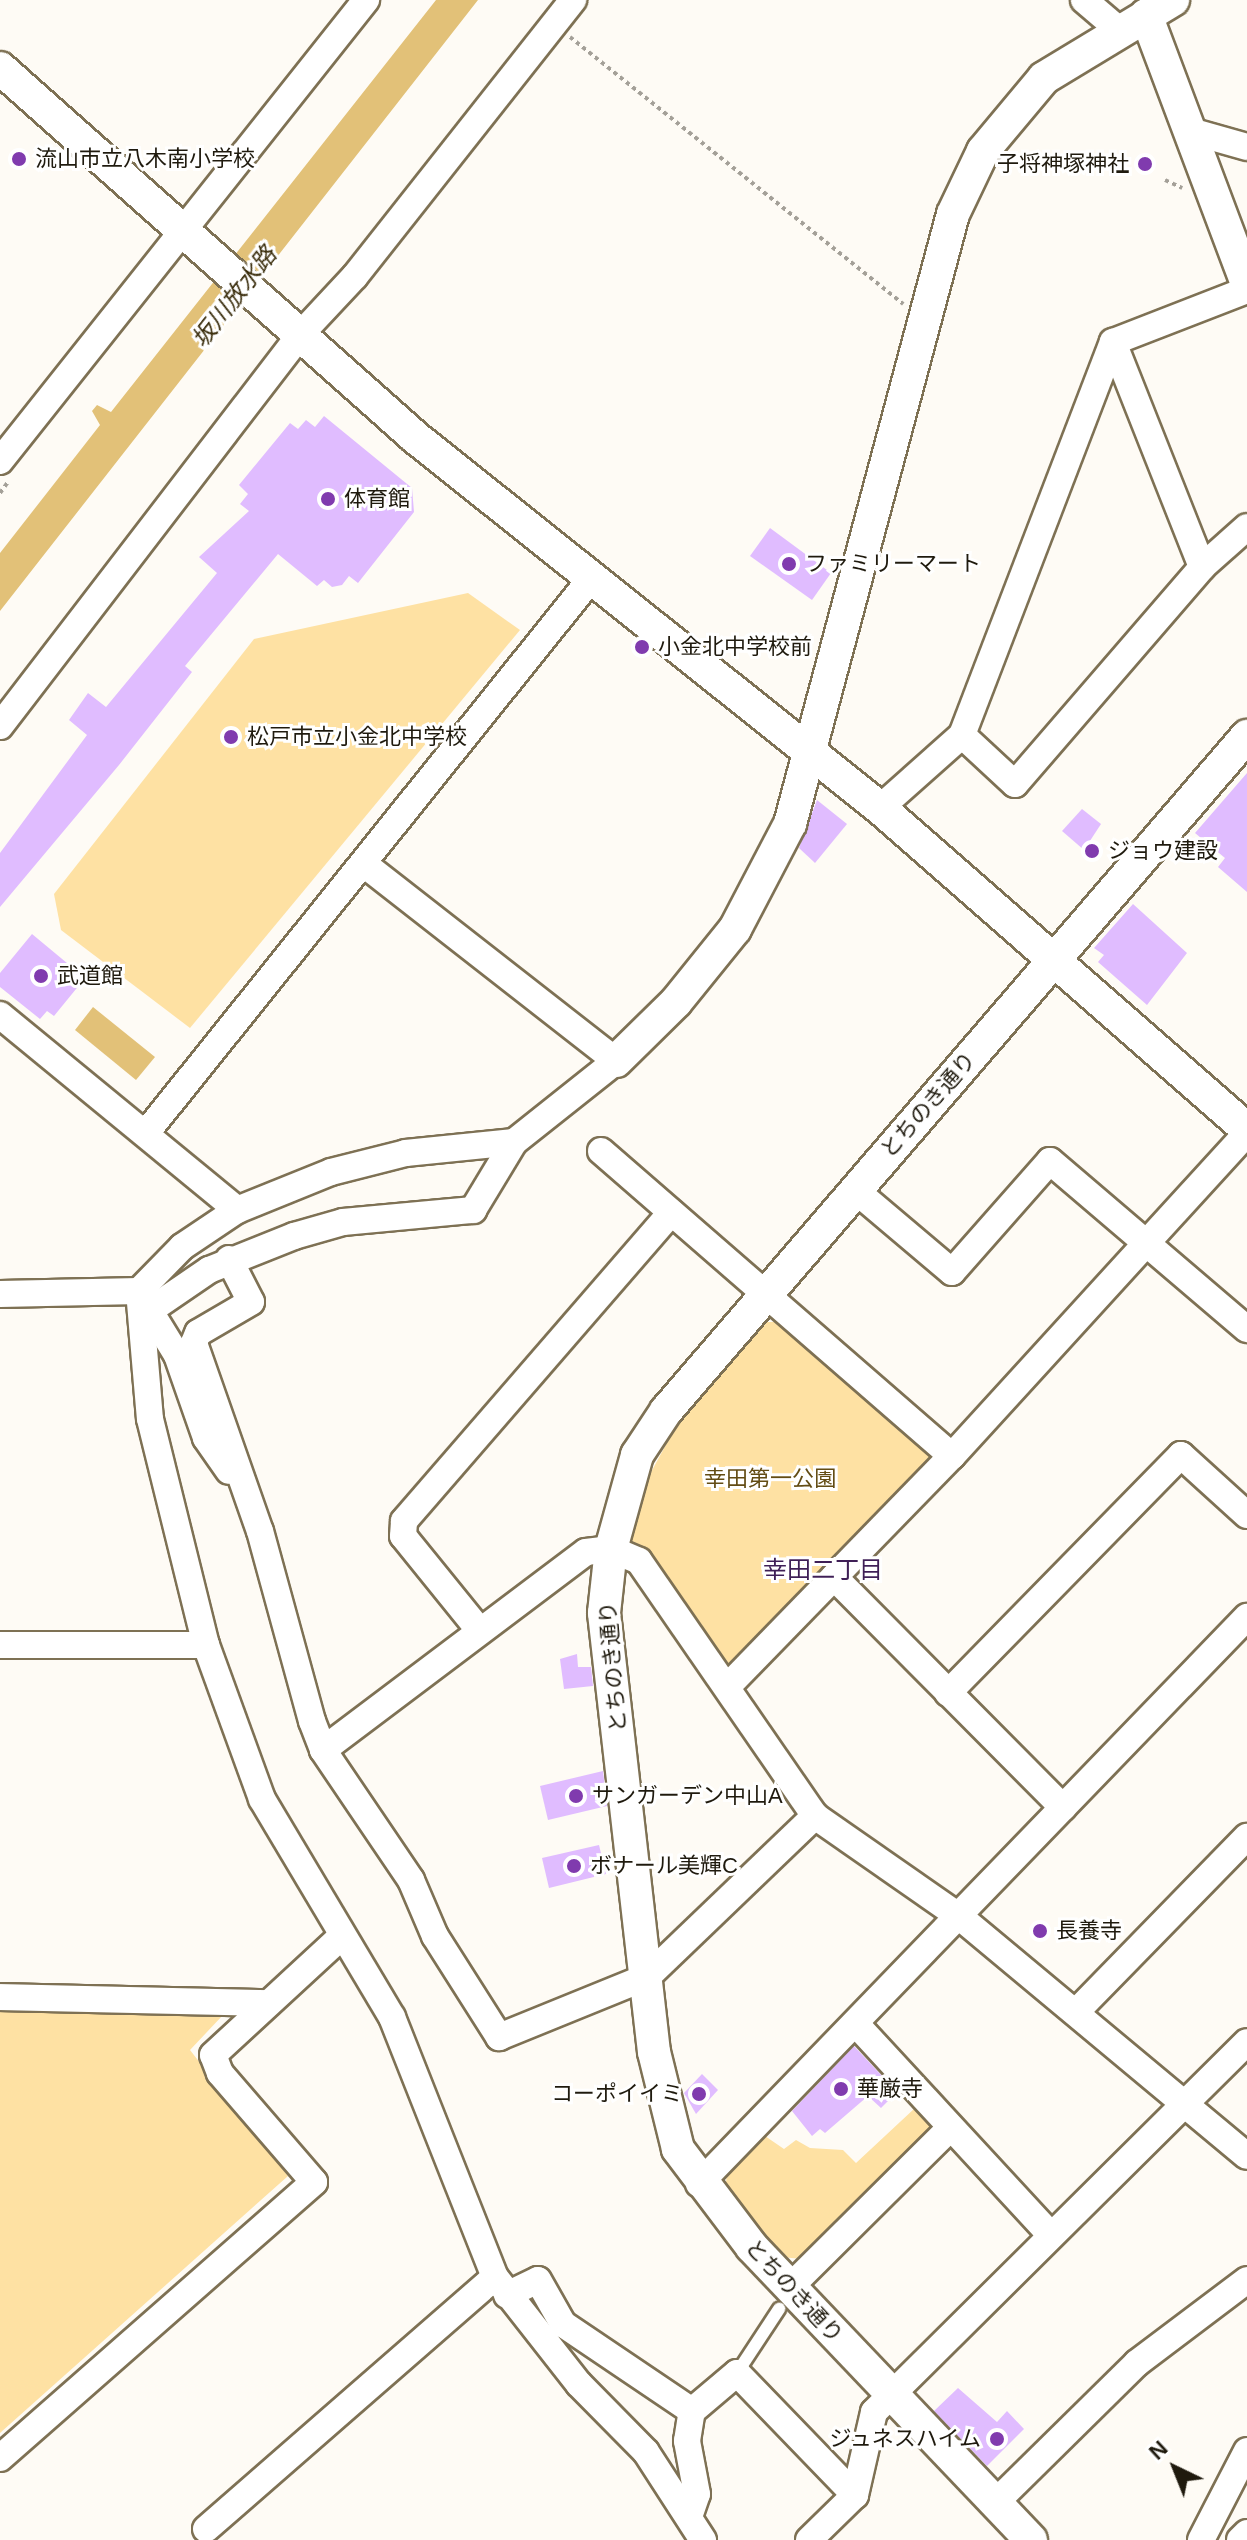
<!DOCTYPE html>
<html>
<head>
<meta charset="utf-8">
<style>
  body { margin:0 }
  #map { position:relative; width:1247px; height:2540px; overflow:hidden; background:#fefbf5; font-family:Helvetica,"Noto Sans JP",sans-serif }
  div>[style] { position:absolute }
  .green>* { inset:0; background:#fee1a3 }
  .water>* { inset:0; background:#e2c178 }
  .building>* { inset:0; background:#e0bcff }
  .path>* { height:4px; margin-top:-2px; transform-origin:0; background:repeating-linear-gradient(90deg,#a4a098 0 4px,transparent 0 8px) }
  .roads { filter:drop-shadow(2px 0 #7e7154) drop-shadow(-2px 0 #7e7154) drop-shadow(0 2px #7e7154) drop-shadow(0 -2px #7e7154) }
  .service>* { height:12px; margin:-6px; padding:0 6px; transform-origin:6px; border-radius:6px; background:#fff }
  .minor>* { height:26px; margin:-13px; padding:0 13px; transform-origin:13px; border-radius:13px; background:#fff }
  .tertiary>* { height:32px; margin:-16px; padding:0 16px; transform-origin:16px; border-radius:16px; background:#fff }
  .dots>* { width:22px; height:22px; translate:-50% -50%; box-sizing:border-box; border:4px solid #fff; border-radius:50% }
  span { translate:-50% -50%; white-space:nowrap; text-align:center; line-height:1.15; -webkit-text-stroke:6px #fff; paint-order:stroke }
  .poi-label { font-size:22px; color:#1f1a0e }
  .left { translate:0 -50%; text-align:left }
  .right { translate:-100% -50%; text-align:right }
  .street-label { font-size:22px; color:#1f1a0e }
  .park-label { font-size:22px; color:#634c14 }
  .water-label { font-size:24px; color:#3a2d0c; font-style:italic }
  .neighbourhood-label { font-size:24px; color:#3f1f56 }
  .north { position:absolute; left:1135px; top:2428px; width:80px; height:80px; -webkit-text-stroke:6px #fff; paint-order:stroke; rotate:317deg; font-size:22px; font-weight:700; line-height:32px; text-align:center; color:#1f1a0e }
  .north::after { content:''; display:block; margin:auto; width:28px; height:36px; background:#1f1a0e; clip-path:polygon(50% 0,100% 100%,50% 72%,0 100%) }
</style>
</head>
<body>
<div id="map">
  <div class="green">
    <i style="clip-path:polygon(468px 593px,520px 630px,190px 1028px,61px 930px,54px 894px,254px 639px)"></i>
    <i style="clip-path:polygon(766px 1322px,781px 1322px,934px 1456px,729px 1678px,645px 1557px,619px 1531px,681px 1417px)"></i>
    <i style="clip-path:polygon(0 2009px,223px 2015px,190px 2050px,288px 2176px,0 2433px)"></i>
    <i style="clip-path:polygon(915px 2108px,930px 2123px,927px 2136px,802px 2259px,781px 2257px,725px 2193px,727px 2172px,765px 2136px,784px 2149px,796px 2140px,810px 2148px,843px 2150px,856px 2163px)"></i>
  </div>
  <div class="water">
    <i style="clip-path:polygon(436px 0,478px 0,0 611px,0 553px,100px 425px,92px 411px,97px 405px,111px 412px)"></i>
    <i style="clip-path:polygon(93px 1007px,155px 1057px,136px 1080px,75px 1030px)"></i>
  </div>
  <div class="building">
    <i style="clip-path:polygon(324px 416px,412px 488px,414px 512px,358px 583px,349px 576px,342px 585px,332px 587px,324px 580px,317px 586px,278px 554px,185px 666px,192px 672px,119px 765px,0 907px,0 853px,87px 735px,69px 720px,88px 693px,106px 707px,217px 573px,199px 557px,249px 511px,240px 504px,248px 494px,239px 485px,290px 423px,298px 429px,306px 420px,315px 427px)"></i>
    <i style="clip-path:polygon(770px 528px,831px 573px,812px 600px,750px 556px)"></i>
    <i style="clip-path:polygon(1247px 773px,1247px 892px,1218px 867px,1225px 858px,1195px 833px)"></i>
    <i style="clip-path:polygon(817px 800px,847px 824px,815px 863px,799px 848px)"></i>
    <i style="clip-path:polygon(1082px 809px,1101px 824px,1084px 850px,1062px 831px)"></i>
    <i style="clip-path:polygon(1133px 904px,1187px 953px,1147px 1005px,1098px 962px,1104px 955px,1094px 948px)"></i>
    <i style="clip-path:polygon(32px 934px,85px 978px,54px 1016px,47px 1011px,40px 1019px,0 987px,0 973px)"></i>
    <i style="clip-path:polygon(577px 1654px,578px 1667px,591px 1667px,593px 1686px,564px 1689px,560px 1659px)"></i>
    <i style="clip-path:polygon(603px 1771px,607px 1806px,548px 1820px,540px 1786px)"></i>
    <i style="clip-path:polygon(599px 1845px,606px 1874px,549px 1888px,542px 1858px)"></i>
    <i style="clip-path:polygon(854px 2046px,897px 2092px,881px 2108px,868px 2096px,825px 2133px,820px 2129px,812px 2136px,792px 2111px)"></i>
    <i style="clip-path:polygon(702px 2074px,718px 2090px,696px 2114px,684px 2093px)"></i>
    <i style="clip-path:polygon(958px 2388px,997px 2422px,1007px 2411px,1024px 2429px,987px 2466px,934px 2411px)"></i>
  </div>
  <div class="path">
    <i style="left:570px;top:37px;width:427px;rotate:38.7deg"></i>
    <i style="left:1165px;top:180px;width:19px;rotate:25deg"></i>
    <i style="left:0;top:493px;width:14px;rotate:-54deg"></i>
  </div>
  <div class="roads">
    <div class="service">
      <i style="left:737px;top:2373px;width:77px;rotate:-56.7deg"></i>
    </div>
    <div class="minor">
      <i style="left:1084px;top:0;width:45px;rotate:40.5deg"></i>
      <i style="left:1194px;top:132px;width:55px;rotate:15.8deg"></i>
      <i style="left:1113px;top:342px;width:242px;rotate:68.4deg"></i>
      <i style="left:0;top:461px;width:589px;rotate:-51.55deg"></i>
      <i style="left:0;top:726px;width:491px;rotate:-52.5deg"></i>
      <i style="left:299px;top:336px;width:82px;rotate:-47deg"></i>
      <i style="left:355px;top:276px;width:352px;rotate:-51.7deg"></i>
      <i style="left:962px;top:735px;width:72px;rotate:42.8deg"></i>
      <i style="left:1015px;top:784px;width:286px;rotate:-49.2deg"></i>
      <i style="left:1202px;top:567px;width:60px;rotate:-41.6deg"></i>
      <i style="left:880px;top:808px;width:110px;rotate:-41.7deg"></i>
      <i style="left:962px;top:735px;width:421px;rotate:-69deg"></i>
      <i style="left:1113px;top:342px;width:144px;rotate:-21.2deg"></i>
      <i style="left:364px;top:864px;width:320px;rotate:38deg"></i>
      <i style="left:616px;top:1061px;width:130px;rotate:141.5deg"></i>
      <i style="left:514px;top:1142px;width:109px;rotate:174.2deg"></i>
      <i style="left:406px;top:1153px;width:77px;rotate:165.8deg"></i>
      <i style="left:331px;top:1172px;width:101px;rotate:158deg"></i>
      <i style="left:237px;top:1210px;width:66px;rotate:146.1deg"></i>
      <i style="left:182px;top:1247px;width:62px;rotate:134.3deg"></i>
      <i style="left:139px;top:1291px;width:128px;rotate:85.1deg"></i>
      <i style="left:150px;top:1419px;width:233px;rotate:76.1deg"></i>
      <i style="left:206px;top:1645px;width:164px;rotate:70deg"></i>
      <i style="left:262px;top:1799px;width:254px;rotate:59.2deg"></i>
      <i style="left:392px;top:2017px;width:280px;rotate:68.4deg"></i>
      <i style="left:495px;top:2277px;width:136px;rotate:51.9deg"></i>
      <i style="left:579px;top:2384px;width:95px;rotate:45.4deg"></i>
      <i style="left:646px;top:2452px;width:105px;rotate:57.1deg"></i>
      <i style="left:0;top:1015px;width:307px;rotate:39.4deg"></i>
      <i style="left:146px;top:1133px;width:709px;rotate:-51.24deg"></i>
      <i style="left:601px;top:1151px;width:465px;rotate:41deg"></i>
      <i style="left:855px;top:1190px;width:127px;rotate:40.2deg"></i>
      <i style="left:952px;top:1272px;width:148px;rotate:-48.6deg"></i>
      <i style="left:1050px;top:1161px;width:259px;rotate:40.5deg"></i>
      <i style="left:229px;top:1259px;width:48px;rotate:62.9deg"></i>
      <i style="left:251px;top:1302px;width:61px;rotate:149.7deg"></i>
      <i style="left:198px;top:1333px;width:11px;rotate:112deg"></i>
      <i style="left:194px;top:1343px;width:199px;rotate:70.7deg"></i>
      <i style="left:260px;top:1531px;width:197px;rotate:74.7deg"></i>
      <i style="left:312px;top:1721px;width:31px;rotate:69deg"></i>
      <i style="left:323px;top:1750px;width:157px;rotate:55.9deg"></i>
      <i style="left:411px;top:1880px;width:61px;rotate:66.8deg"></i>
      <i style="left:435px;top:1936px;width:120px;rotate:57.6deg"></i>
      <i style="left:499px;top:2037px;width:160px;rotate:-22.1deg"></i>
      <i style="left:647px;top:1977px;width:233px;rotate:-43.8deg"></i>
      <i style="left:0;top:1294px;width:139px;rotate:-1.2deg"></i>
      <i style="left:145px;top:1303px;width:61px;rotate:58.4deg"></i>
      <i style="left:177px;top:1355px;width:88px;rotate:70.7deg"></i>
      <i style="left:206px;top:1438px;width:40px;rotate:55.1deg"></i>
      <i style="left:149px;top:1311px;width:73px;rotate:-34.3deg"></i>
      <i style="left:209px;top:1270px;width:92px;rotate:-21.8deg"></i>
      <i style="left:294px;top:1236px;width:51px;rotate:-15.9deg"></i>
      <i style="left:343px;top:1222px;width:131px;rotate:-5.3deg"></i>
      <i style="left:473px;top:1210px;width:79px;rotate:-58.9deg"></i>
      <i style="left:834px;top:1577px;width:325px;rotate:45.2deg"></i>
      <i style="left:480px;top:1631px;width:122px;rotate:-129deg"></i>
      <i style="left:403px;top:1536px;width:15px;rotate:-86deg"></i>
      <i style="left:404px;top:1521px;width:408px;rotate:-49.1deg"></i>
      <i style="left:0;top:1645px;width:206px"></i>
      <i style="left:728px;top:1686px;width:321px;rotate:-45.8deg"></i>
      <i style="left:952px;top:1456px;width:437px;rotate:-47.6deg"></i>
      <i style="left:948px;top:1693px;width:333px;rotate:-45.6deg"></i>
      <i style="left:1181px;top:1455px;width:89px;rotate:42.3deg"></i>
      <i style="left:323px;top:1750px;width:329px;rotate:-37deg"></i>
      <i style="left:586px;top:1552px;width:25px;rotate:-7deg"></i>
      <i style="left:611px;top:1549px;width:30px;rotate:23deg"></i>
      <i style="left:639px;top:1561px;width:310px;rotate:55.4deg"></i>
      <i style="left:815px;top:1816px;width:177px;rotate:34.9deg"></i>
      <i style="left:960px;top:1917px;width:373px;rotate:39.8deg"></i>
      <i style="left:0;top:1997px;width:268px;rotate:1.3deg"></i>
      <i style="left:1076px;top:2012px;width:245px;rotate:-45.7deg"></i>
      <i style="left:856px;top:2024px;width:287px;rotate:47.3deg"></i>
      <i style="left:699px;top:2184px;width:789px;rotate:-45.98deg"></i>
      <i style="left:790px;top:2287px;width:226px;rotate:-44.8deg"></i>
      <i style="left:507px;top:2295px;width:34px;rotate:-26deg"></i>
      <i style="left:538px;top:2280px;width:51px;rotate:60.4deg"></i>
      <i style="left:563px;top:2324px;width:156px;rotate:34deg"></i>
      <i style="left:692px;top:2411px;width:59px;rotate:-40.2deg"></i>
      <i style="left:737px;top:2373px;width:170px;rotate:46deg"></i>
      <i style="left:0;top:2458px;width:418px;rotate:-41.3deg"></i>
      <i style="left:314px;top:2182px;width:144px;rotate:-130.8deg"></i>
      <i style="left:220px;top:2073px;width:19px;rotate:-111deg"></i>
      <i style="left:213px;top:2055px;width:176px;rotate:-42.7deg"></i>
      <i style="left:995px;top:2503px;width:199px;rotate:-44.6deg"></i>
      <i style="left:1137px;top:2363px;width:138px;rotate:-37deg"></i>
      <i style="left:690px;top:2514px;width:21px;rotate:-71deg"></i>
      <i style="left:697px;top:2494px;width:54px;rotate:-100.7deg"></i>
      <i style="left:687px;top:2441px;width:30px;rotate:-81deg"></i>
      <i style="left:206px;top:2529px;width:383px;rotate:-41.1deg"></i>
      <i style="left:809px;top:2540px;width:64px;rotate:-44.4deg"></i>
      <i style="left:855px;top:2495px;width:85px;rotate:-77.1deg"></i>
      <i style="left:874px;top:2412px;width:525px;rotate:-44.77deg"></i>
      <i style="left:1201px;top:2540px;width:100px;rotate:-62.7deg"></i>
      <i style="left:1240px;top:2540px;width:10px;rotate:-45deg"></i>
    </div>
    <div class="tertiary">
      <i style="left:1146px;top:15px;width:287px;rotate:69.4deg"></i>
      <i style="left:0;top:68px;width:557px;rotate:41.65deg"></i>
      <i style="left:416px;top:438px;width:593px;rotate:38.57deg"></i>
      <i style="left:880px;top:808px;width:488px;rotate:41.2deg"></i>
      <i style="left:616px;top:1061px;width:84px;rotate:-44.5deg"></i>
      <i style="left:676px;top:1002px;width:94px;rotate:-51.1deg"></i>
      <i style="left:735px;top:929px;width:119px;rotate:-62.4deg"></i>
      <i style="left:790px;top:824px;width:631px;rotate:-75.04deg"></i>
      <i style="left:953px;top:214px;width:70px;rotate:-64.5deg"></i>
      <i style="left:983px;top:151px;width:95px;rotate:-50.1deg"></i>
      <i style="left:1044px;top:78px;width:151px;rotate:-31.2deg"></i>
      <i style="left:1031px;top:2540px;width:405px;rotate:-133.6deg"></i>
      <i style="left:752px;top:2247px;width:123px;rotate:-127.1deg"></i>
      <i style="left:678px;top:2149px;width:100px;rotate:-103.9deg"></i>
      <i style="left:654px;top:2052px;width:442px;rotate:-96.5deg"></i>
      <i style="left:604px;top:1613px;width:64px;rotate:-83.8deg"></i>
      <i style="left:611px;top:1549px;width:98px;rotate:-74.5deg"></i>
      <i style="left:637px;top:1455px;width:53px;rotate:-56.6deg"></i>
      <i style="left:666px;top:1411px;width:891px;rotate:-49.28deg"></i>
    </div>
  </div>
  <div class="dots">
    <i style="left:19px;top:159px;background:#803bae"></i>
    <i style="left:1145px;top:164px;background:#803bae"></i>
    <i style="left:328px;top:499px;background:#803bae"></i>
    <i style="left:789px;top:564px;background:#803bae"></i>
    <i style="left:642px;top:647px;background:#803bae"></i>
    <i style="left:231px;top:737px;background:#803bae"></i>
    <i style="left:1092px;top:851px;background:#803bae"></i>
    <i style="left:41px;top:976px;background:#803bae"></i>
    <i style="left:576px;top:1796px;background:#803bae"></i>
    <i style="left:574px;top:1866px;background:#803bae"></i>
    <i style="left:1040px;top:1931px;background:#803bae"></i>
    <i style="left:841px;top:2089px;background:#803bae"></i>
    <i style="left:699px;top:2094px;background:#803bae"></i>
    <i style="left:997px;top:2439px;background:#803bae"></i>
  </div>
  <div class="poi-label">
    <span class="left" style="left:35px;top:159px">流山市立八木南小学校</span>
    <span class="right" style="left:1129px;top:164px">子将神塚神社</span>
    <span class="left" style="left:344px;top:499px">体育館</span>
    <span class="left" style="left:805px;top:564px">ファミリーマート</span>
    <span class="left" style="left:658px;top:647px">小金北中学校前</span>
    <span class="left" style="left:247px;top:737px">松戸市立小金北中学校</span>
    <span class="left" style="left:1108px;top:851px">ジョウ建設</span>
    <span class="left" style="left:57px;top:976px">武道館</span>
    <span class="left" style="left:592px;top:1796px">サンガーデン中山A</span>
    <span class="left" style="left:590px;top:1866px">ボナール美輝C</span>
    <span class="left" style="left:1056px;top:1931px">長養寺</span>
    <span class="left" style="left:857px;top:2089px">華厳寺</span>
    <span class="right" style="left:683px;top:2094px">コーポイイミ</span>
    <span class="right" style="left:981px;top:2439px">ジュネスハイム</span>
  </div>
  <div class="street-label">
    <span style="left:928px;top:1105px;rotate:-49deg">とちのき通り</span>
    <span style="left:613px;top:1667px;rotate:-95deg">とちのき通り</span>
    <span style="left:794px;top:2291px;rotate:47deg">とちのき通り</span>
  </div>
  <div class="park-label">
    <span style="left:770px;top:1479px">幸田第一公園</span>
  </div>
  <div class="water-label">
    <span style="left:234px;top:297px;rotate:-52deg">坂川放水路</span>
  </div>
  <div class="neighbourhood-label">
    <span style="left:823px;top:1570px">幸田二丁目</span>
  </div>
  <div class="north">N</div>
</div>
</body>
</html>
